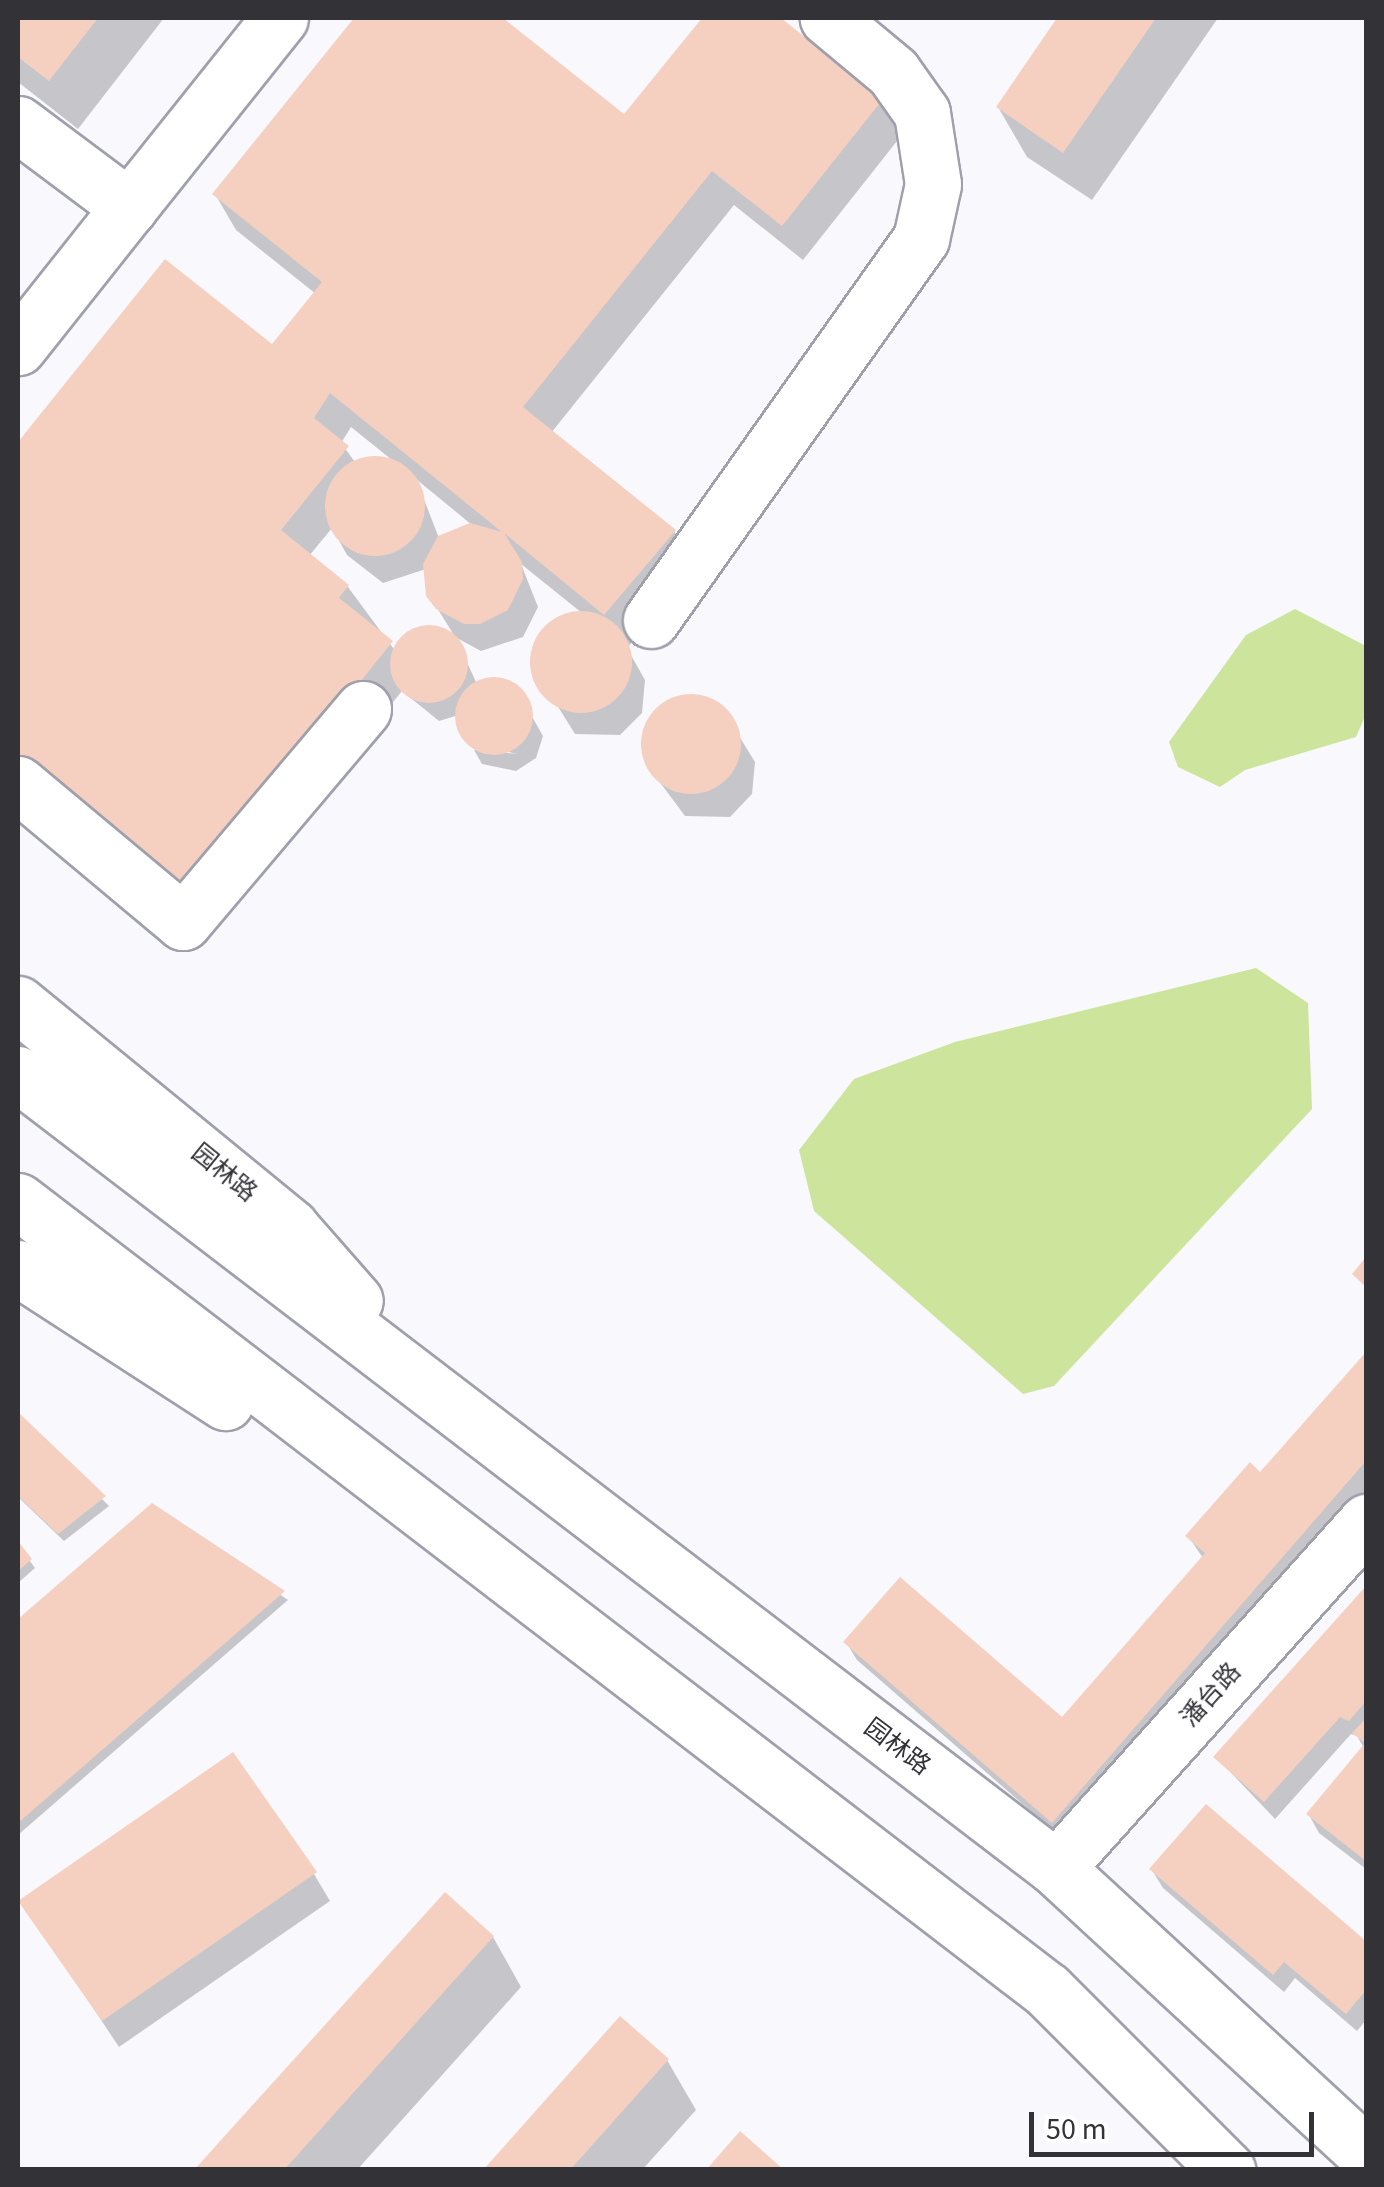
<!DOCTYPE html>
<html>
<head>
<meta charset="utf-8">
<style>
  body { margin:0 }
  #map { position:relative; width:1384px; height:2187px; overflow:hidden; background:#f8f8fd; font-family:"Source Sans 3","Noto Sans SC",sans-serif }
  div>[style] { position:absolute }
  .green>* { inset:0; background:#cde49d }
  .shadow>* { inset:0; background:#0003 }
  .building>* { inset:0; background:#f5d0c1 }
  .round { border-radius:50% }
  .roads { filter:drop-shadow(2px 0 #9fa0ac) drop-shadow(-2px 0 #9fa0ac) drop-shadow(0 2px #9fa0ac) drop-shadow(0 -2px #9fa0ac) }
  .minor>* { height:55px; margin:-27.5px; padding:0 27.5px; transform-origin:27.5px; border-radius:27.5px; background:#fff }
  .major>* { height:55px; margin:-27.5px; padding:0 27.5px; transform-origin:27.5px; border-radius:27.5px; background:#fff }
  span { translate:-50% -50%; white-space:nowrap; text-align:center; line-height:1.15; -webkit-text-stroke:10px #fff; paint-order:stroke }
  .street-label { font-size:25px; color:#323237 }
  .frame { position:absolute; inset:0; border:20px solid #323237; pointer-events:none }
  .scale { position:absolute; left:1029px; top:2112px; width:285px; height:45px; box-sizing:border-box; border:5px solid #323237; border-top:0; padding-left:12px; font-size:30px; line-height:35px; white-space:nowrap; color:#323237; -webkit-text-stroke:8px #fff; paint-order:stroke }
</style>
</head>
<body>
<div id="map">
  <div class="green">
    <i style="clip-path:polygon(1295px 609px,1366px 646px,1366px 714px,1356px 737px,1245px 770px,1220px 787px,1178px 767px,1169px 742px,1246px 635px)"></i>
    <i style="clip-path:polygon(1256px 968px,1308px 1003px,1312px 1109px,1054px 1386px,1023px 1394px,814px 1211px,799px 1150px,854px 1079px,955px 1042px)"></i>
  </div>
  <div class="shadow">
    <i style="clip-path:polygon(18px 18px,164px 18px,78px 129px,18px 82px)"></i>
    <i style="clip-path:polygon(evenodd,357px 18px,499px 18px,625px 118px,705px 18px,777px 18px,881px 100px,901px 136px,803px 260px,734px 205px,551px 433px,674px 531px,695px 567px,627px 648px,645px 680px,642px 713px,620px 735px,575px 734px,534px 668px,539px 639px,563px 618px,582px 613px,521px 564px,538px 607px,523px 637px,481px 651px,455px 637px,478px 686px,491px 680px,514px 685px,543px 736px,536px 758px,516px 771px,482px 764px,474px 750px,518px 754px,470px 744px,459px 724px,462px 714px,439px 721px,402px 691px,210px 930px,18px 776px,18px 446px,165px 262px,272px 348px,316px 294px,236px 230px,215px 194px,357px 18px,351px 427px,392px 460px,355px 462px,341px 443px,351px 427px,357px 18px,416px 479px,472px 525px,439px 538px,416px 479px,357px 18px,332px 528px,347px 555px,383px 583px,426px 569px,429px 595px,457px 640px,424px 628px,403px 638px,396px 652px,348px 587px,309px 556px,332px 528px)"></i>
    <i style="clip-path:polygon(1060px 18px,1218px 18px,1092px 200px,1027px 157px,998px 107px)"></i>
    <i style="clip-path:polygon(689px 696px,720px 705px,755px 762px,752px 794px,730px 817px,685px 816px,647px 765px,649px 721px,673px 700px)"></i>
    <i style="clip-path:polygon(1366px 1356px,1366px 1491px,1064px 1840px,857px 1660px,846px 1642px,1062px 1721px,1203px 1558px,1188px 1536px,1260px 1475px)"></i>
    <i style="clip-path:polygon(18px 1415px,109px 1506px,64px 1541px,18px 1497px)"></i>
    <i style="clip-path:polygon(152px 1506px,288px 1600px,18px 1835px,18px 1622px)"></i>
    <i style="clip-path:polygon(18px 1545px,35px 1568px,18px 1583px)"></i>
    <i style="clip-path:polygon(1366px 1590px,1366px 1869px,1319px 1833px,1309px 1815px,1364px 1748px,1357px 1736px,1351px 1734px,1275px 1819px,1216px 1757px)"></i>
    <i style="clip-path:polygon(1206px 1807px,1366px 1944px,1366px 2020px,1357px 2031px,1295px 1978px,1284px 1992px,1163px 1888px,1152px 1870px)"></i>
    <i style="clip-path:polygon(314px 1874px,330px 1901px,119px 2047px,22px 1901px)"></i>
    <i style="clip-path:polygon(493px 1937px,521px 1987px,357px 2170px,198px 2170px)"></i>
    <i style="clip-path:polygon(667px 2060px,696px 2110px,642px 2170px,486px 2170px)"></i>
  </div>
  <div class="building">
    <i style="clip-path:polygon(18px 18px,98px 18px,49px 81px,18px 57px)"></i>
    <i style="clip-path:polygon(354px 18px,503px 18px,624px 114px,702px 18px,781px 18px,883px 99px,782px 226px,712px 171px,523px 407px,676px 530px,604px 615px,504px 533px,522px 562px,523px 579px,508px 610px,480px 624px,464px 624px,436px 609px,426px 596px,423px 564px,438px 536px,470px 523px,502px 532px,330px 393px,314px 418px,349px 446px,281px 530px,349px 585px,339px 598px,393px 641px,189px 895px,18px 759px,18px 442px,165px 259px,272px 344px,322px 282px,212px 194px)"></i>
    <i style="clip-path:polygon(1057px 18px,1156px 18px,1063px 153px,996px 107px)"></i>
    <i class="round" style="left:325px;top:456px;width:100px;height:100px"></i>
    <i class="round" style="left:530px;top:611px;width:102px;height:102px"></i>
    <i class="round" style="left:390px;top:625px;width:78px;height:78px"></i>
    <i class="round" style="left:455px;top:677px;width:78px;height:78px"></i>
    <i class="round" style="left:641px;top:694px;width:100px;height:100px"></i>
    <i style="clip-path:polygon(1366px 1257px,1366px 1287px,1352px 1274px)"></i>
    <i style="clip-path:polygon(1366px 1352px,1366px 1461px,1052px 1823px,843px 1642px,900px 1577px,1062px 1717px,1205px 1553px,1185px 1536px,1250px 1462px,1260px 1472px)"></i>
    <i style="clip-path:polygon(18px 1412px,106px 1496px,58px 1534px,18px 1496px)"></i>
    <i style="clip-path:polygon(152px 1503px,285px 1591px,18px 1823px,18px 1619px)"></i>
    <i style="clip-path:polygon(18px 1541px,32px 1559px,18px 1571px)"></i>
    <i style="clip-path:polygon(1366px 1586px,1366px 1701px,1349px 1721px,1340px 1717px,1264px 1802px,1213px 1757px)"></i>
    <i style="clip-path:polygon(1366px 1718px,1366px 1861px,1306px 1814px,1365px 1743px,1352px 1733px)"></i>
    <i style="clip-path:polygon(233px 1752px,317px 1872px,102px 2021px,18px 1901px)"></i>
    <i style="clip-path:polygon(1206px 1804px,1366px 1941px,1366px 1990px,1346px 2014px,1284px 1962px,1273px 1975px,1149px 1869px)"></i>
    <i style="clip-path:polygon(445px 1892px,494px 1936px,284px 2170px,194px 2170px)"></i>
    <i style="clip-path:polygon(620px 2016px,669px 2059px,570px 2170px,483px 2170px)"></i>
    <i style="clip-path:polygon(740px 2131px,784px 2170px,706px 2170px)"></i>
  </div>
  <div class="roads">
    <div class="minor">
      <i style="left:18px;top:124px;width:139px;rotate:36.8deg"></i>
      <i style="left:129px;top:207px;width:179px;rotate:128.4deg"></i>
      <i style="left:129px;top:207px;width:242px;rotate:-51.4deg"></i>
      <i style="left:651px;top:620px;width:467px;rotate:-54.7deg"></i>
      <i style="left:921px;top:239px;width:56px;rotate:-77.7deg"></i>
      <i style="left:933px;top:184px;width:72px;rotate:-98.8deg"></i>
      <i style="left:922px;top:113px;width:50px;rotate:-125.3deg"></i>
      <i style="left:893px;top:72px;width:85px;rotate:-140.3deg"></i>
      <i style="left:18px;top:784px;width:215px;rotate:39.9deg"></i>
      <i style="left:183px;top:922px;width:279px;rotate:-49.8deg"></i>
      <i style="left:1056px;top:1868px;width:465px;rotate:-48.1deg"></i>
    </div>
    <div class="major">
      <i style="left:18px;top:1004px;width:352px;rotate:39.3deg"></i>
      <i style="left:290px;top:1227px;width:98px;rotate:48.7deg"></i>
      <i style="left:18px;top:1074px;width:1307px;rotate:37.41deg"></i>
      <i style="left:1056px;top:1868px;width:422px;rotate:42.7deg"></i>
      <i style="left:18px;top:1201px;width:1297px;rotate:37.48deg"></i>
      <i style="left:1047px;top:1990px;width:255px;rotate:45deg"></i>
      <i style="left:18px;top:1268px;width:247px;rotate:32.9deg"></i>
    </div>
  </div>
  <div class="street-label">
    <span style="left:224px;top:1173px;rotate:39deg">园林路</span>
    <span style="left:1211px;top:1695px;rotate:-48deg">潘台路</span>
    <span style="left:897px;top:1747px;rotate:37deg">园林路</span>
  </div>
  <div class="frame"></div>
  <div class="scale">50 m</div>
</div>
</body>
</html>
